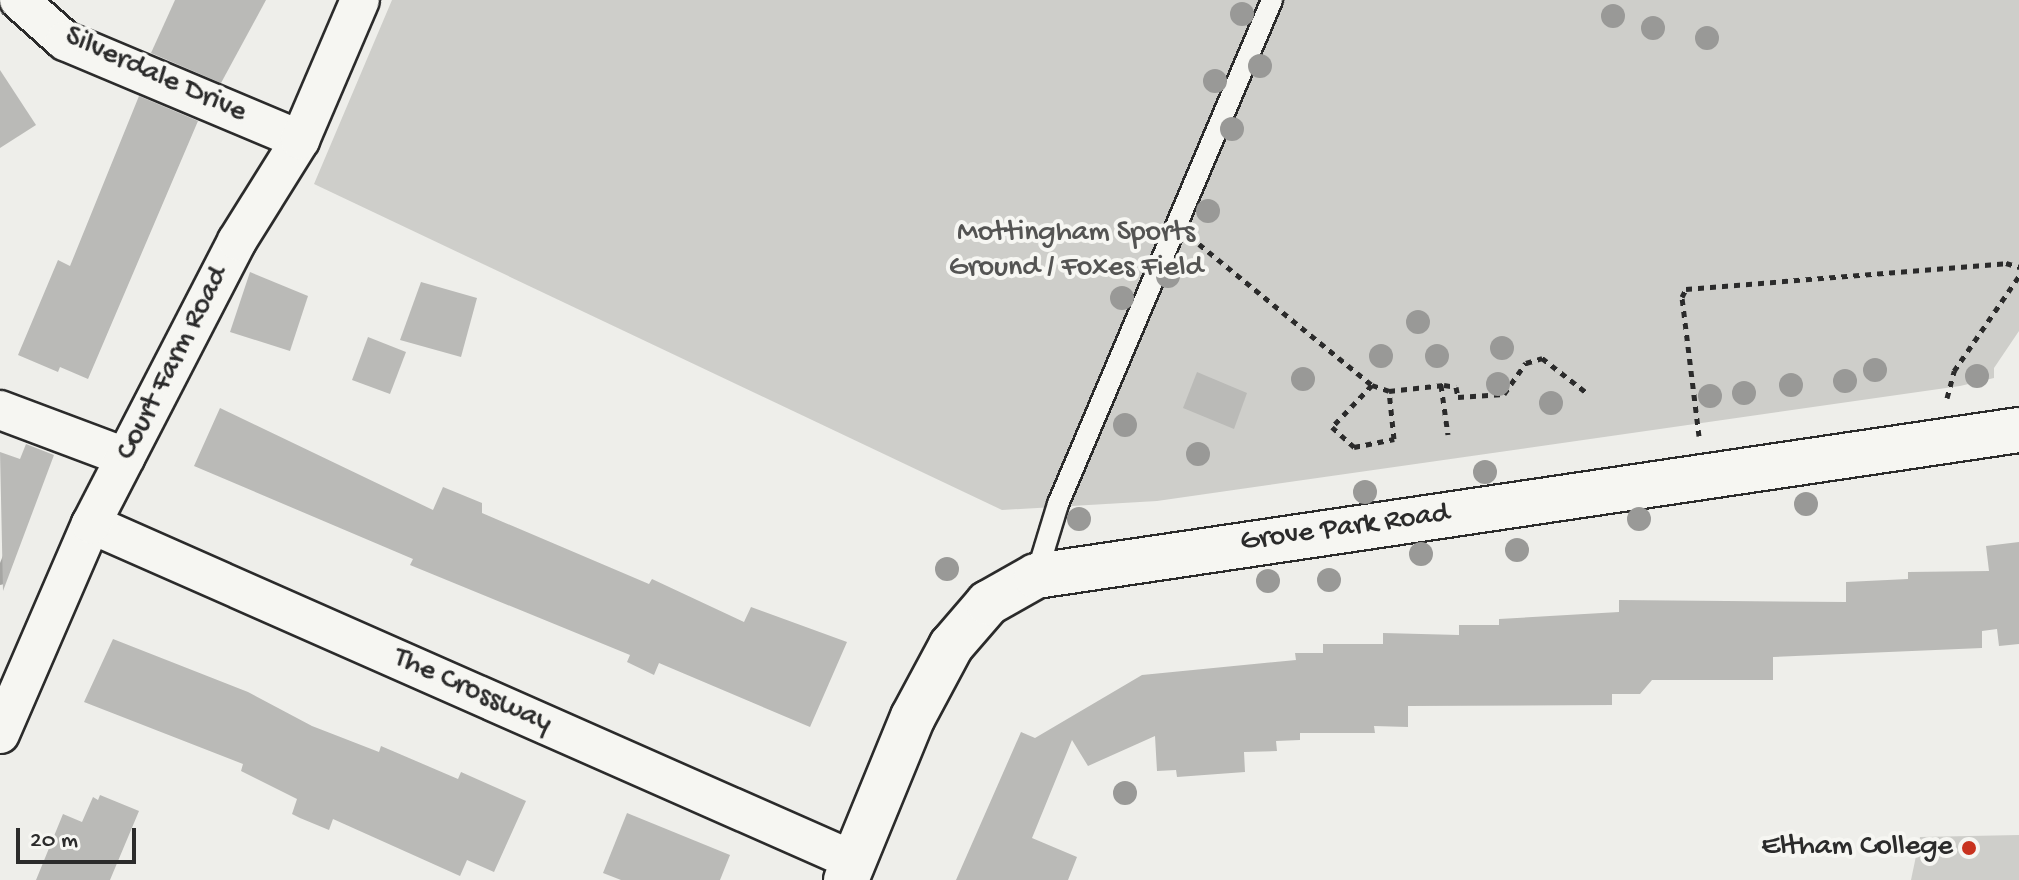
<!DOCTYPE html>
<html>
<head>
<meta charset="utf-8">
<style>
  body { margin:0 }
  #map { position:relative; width:2019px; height:880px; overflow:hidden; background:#eeeeea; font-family:"Gochi Hand",sans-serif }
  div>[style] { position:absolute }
  .green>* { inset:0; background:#cececa }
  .stream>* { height:12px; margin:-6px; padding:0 6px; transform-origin:6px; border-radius:6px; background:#a6a6a3 }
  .building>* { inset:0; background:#babab7 }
  .path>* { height:5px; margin-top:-2.5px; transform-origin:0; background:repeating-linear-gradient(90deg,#2b2b2b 0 6px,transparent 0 12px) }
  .roads { filter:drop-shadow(2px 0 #2b2b2b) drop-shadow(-2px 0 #2b2b2b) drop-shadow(0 2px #2b2b2b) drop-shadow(0 -2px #2b2b2b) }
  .lane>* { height:20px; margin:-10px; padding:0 10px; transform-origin:10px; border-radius:10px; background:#f6f6f2 }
  .street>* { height:38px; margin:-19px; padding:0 19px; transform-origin:19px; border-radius:19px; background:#f6f6f2 }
  .secondary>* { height:44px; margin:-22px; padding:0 22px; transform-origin:22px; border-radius:22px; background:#f6f6f2 }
  .trees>* { width:24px; height:24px; margin:-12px; border-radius:50%; background:#999997 }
  .dots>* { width:22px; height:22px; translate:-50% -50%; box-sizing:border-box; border:4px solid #f6f6f2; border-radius:50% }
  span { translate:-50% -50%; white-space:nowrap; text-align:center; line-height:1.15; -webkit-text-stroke:8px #f6f6f2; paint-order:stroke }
  .street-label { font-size:30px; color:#2b2b2b }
  .park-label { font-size:30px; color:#545453 }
  .poi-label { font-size:30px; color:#2b2b2b }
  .right { translate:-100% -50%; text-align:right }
  .scale { position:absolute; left:16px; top:828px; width:120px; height:36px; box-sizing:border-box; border:4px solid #2b2b2b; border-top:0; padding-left:10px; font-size:24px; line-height:28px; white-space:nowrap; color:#2b2b2b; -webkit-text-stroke:6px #f6f6f2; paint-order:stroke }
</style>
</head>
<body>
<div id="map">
  <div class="green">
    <i style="clip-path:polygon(392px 0,2019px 0,2019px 331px,1994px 368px,1994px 378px,1960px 386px,1157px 501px,1002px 510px,314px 184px)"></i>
    <i style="clip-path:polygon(2019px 835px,2019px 880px,1911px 880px,1920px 837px)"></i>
  </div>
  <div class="stream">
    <i style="left:0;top:579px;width:22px;rotate:-68deg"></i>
  </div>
  <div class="building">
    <i style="clip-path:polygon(175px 0,266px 0,221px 83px,151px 53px)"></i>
    <i style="clip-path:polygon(0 70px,36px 125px,0 148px)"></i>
    <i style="clip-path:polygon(139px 96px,198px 121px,88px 379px,60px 367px,58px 372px,18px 355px,58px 260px,70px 266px)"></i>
    <i style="clip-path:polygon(250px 272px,308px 296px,290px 351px,230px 332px)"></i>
    <i style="clip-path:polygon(421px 282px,477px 298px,461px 357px,400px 340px)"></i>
    <i style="clip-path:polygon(368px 337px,406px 352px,390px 394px,352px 380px)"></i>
    <i style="clip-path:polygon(1197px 372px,1247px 393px,1234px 429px,1183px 408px)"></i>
    <i style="clip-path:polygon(220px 408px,433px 510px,443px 487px,482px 503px,482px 513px,649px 584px,652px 579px,744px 622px,751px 607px,847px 642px,810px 727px,659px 663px,654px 675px,627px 662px,630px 655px,410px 565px,413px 559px,194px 466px)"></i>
    <i style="clip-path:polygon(26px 444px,54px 455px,3px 591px,0 452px,20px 459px)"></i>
    <i style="clip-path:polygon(2019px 542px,2019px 644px,1999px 646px,1997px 629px,1982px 631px,1982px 648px,1773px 657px,1773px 680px,1652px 680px,1640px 694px,1612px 694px,1612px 705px,1408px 706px,1408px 727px,1374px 726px,1375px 733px,1300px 733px,1300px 740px,1276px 741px,1277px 751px,1244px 752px,1245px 772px,1177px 777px,1176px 770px,1157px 771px,1155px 736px,1088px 766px,1072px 740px,1032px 838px,1077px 857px,1068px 880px,956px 880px,1021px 732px,1035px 738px,1142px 675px,1296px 660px,1295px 653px,1323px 653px,1323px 644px,1383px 644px,1383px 633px,1459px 635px,1459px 625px,1499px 625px,1499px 619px,1619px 612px,1619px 600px,1846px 602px,1846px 582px,1908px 579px,1908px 572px,1989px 571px,1986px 546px)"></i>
    <i style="clip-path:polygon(113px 639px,248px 692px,312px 726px,379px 752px,381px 746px,458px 779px,461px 772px,526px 801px,494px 872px,467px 860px,460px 876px,333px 819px,329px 830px,300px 818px,292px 814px,297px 799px,241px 771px,243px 764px,84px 702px)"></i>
    <i style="clip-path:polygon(100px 795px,139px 811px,110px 880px,36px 880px,63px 814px,82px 822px,93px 797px,98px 800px)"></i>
    <i style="clip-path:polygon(627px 813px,730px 855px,720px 880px,621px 880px,603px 873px)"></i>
  </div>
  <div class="path">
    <i style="left:1199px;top:244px;width:223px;rotate:39.2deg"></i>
    <i style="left:1372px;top:385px;width:58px;rotate:133.6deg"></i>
    <i style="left:1332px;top:427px;width:30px;rotate:42deg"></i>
    <i style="left:1354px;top:447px;width:41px;rotate:-11.3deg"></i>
    <i style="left:1394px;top:439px;width:48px;rotate:-95.9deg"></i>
    <i style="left:1389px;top:391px;width:55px;rotate:-6.2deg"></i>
    <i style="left:1444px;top:385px;width:12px;rotate:9deg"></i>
    <i style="left:1456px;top:387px;width:10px;rotate:79deg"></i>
    <i style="left:1458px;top:397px;width:46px;rotate:-3.7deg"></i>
    <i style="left:1504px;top:394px;width:38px;rotate:-55deg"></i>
    <i style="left:1526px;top:363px;width:17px;rotate:-17deg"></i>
    <i style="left:1542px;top:358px;width:57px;rotate:37.9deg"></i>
    <i style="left:1372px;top:385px;width:18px;rotate:19deg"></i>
    <i style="left:1441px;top:385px;width:50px;rotate:82deg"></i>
    <i style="left:1947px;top:398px;width:28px;rotate:-75deg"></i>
    <i style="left:1954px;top:371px;width:115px;rotate:-55.6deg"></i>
    <i style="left:1699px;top:436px;width:140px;rotate:-97deg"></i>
    <i style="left:1682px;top:297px;width:9px;rotate:-63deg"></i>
    <i style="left:1686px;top:289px;width:321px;rotate:-4.6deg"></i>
    <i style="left:2006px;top:263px;width:14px;rotate:17deg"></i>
  </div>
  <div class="roads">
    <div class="lane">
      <i style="left:1036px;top:576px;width:75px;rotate:-73deg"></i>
      <i style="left:1058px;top:504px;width:548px;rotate:-66.99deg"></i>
    </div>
    <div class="street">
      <i style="left:19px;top:0;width:62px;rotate:41.7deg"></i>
      <i style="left:65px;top:41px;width:255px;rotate:22.8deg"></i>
      <i style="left:0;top:410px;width:134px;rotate:20.6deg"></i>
      <i style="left:91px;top:524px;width:834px;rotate:23.83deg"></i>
      <i style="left:0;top:734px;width:229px;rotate:-66.6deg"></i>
      <i style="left:91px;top:524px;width:318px;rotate:-62.7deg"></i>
      <i style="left:237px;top:241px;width:119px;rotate:-58deg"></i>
      <i style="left:300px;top:140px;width:152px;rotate:-66.8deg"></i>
    </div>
    <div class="secondary">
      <i style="left:846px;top:880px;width:176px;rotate:-67.7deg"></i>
      <i style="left:913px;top:717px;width:81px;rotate:-61.8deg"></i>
      <i style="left:951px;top:646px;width:57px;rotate:-49.3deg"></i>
      <i style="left:988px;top:603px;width:55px;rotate:-29.4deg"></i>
      <i style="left:1036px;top:576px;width:994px;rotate:-8.45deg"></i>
    </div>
  </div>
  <div class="trees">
    <i style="left:1242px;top:14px"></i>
    <i style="left:1613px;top:16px"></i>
    <i style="left:1653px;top:28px"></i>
    <i style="left:1707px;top:38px"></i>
    <i style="left:1260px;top:66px"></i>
    <i style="left:1215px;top:81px"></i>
    <i style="left:1232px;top:129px"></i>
    <i style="left:1208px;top:211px"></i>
    <i style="left:1168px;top:276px"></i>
    <i style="left:1122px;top:298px"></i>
    <i style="left:1418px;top:322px"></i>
    <i style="left:1502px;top:348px"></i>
    <i style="left:1381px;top:356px"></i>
    <i style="left:1437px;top:356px"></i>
    <i style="left:1875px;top:370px"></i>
    <i style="left:1977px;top:376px"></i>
    <i style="left:1303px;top:379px"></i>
    <i style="left:1845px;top:381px"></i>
    <i style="left:1498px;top:384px"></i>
    <i style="left:1791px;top:385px"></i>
    <i style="left:1744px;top:393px"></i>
    <i style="left:1710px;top:396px"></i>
    <i style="left:1551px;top:403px"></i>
    <i style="left:1125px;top:425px"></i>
    <i style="left:1198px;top:454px"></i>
    <i style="left:1485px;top:472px"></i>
    <i style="left:1365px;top:492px"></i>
    <i style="left:1806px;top:504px"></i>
    <i style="left:1079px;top:519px"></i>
    <i style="left:1639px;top:519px"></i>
    <i style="left:1517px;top:550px"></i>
    <i style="left:1421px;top:554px"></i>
    <i style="left:947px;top:569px"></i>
    <i style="left:1329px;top:580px"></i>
    <i style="left:1268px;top:581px"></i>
    <i style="left:1125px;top:793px"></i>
  </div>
  <div class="dots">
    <i style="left:1969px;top:848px;background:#c8321e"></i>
  </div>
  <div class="street-label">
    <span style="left:155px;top:76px;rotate:24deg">Silverdale Drive</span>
    <span style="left:174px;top:364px;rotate:-63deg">Court Farm Road</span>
    <span style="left:1345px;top:529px;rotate:-8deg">Grove Park Road</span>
    <span style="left:472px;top:692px;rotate:24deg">The Crossway</span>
  </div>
  <div class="park-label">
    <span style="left:1076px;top:251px">Mottingham Sports<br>Ground / Foxes Field</span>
  </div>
  <div class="poi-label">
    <span class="right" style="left:1953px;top:848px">Eltham College</span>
  </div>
  <div class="scale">20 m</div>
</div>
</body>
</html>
